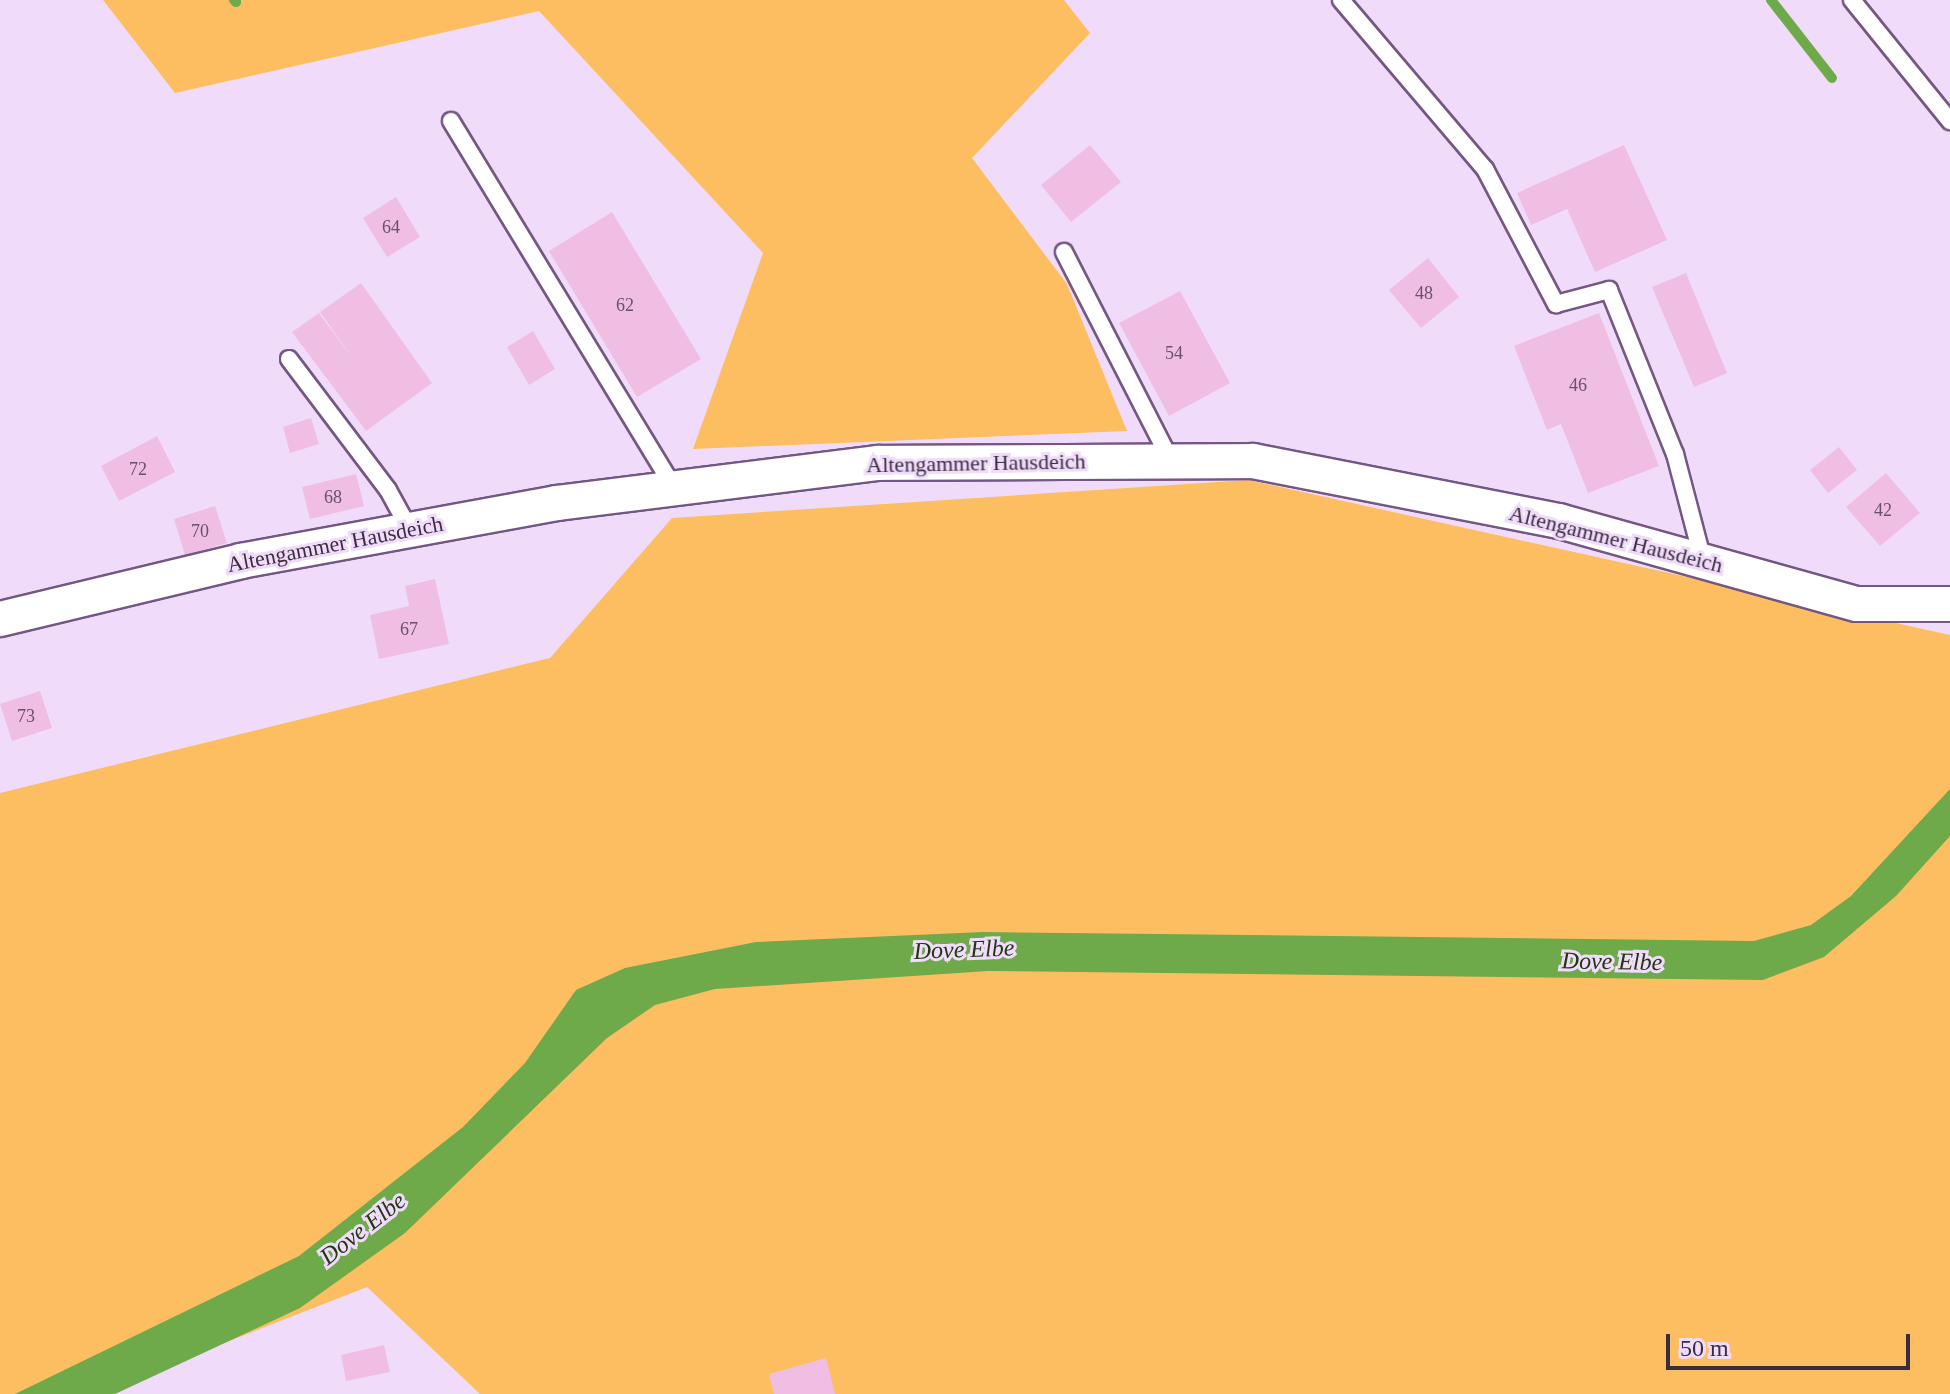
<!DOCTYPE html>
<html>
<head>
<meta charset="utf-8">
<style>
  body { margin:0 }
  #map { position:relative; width:1950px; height:1394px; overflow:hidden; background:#f0dcfa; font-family:Georgia,serif }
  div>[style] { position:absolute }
  .green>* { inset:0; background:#fcbe61 }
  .water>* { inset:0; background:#6ea94a }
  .stream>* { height:10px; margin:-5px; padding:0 5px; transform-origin:5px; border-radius:5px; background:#6ea94a }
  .building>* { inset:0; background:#f0bee3 }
  .roads { filter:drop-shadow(2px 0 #745782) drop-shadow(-2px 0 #745782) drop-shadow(0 2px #745782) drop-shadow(0 -2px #745782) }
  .lane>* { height:16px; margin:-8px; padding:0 8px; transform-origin:8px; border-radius:8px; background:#fff }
  .street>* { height:34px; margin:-17px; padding:0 17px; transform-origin:17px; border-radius:17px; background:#fff }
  span { translate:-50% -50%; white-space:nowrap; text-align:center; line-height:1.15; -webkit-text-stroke:6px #f0dcfa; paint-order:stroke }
  .number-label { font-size:18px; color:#685169 }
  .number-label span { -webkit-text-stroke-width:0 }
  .street-label { font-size:22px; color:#3b2d40 }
  .water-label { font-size:24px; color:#203711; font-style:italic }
  .scale { position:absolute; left:1666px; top:1334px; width:244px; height:36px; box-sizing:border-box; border:4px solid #3b2d40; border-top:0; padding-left:10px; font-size:24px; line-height:28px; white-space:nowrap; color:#3b2d40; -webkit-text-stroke:6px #f0dcfa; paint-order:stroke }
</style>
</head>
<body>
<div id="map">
  <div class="green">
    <i style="clip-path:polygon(103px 0,1064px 0,1090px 33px,972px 158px,1067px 284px,1127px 431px,693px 449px,763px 253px,539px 11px,175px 93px)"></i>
    <i style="clip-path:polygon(1248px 480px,1950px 635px,1950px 1394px,480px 1394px,367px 1287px,94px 1394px,0 1394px,0 793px,550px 658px,672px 518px)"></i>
  </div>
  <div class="water">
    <i style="clip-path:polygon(1950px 789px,1950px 836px,1896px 896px,1824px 957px,1763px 980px,988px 971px,715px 989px,655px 1005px,607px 1038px,405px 1233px,300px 1308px,115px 1394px,15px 1394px,299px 1256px,463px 1127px,525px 1063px,576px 990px,625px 968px,756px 942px,983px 932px,1754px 941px,1811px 925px,1851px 896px)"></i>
  </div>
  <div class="stream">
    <i style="left:234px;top:0;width:3px;rotate:45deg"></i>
    <i style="left:1771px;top:0;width:99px;rotate:52deg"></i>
  </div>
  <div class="building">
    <i style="clip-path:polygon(1090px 145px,1121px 182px,1071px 222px,1041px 185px)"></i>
    <i style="clip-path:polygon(1624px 145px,1667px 240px,1595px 272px,1567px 209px,1531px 225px,1517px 193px)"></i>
    <i style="clip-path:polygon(396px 197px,420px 237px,387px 257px,363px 218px)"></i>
    <i style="clip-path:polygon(612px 212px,701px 359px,637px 397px,549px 251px)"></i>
    <i style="clip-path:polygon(1428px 258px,1459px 297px,1421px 328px,1389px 290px)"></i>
    <i style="clip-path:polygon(1686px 273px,1727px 373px,1694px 387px,1652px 287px)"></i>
    <i style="clip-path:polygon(361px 283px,432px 383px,366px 431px,292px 332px,319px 313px,354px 360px,320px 312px)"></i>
    <i style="clip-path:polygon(1180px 291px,1230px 383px,1169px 416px,1119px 323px)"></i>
    <i style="clip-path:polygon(1599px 313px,1659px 466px,1588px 493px,1561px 424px,1547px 430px,1514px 346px)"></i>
    <i style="clip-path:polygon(533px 331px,555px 369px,529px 385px,507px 347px)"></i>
    <i style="clip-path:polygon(311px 418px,319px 444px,290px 453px,283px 427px)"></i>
    <i style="clip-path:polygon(157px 436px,175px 472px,119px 501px,101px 466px)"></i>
    <i style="clip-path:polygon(1839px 447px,1857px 470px,1828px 493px,1810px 470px)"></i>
    <i style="clip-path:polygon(1886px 473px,1920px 513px,1880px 546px,1846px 507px)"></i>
    <i style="clip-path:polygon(356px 474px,364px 506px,310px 519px,302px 487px)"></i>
    <i style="clip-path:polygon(215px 506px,227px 543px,185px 555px,174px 519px)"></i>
    <i style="clip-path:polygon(435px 579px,449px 644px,379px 659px,370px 615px,409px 606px,405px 586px)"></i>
    <i style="clip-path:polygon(40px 691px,52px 728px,12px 741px,0 704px)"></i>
    <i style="clip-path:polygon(384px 1345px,390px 1372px,346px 1381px,341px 1355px)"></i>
    <i style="clip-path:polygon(826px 1358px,835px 1394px,774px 1394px,769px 1374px)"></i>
  </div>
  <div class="roads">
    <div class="lane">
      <i style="left:1341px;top:0;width:222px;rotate:49.6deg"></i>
      <i style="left:1485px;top:169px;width:153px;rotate:62.3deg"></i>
      <i style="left:1556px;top:304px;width:55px;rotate:-14.8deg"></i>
      <i style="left:1609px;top:290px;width:177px;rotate:68.1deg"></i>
      <i style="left:1675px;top:454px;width:111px;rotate:75.3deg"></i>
      <i style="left:1852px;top:0;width:156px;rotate:51deg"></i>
      <i style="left:451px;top:121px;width:429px;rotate:58.7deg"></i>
      <i style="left:1064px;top:252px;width:235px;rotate:62.9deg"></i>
      <i style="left:289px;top:359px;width:164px;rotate:52.9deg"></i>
      <i style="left:388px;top:490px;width:46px;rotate:61.2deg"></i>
    </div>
    <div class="street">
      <i style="left:0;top:619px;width:248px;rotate:-13.5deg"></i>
      <i style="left:241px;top:561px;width:321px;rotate:-10.4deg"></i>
      <i style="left:557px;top:503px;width:323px;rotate:-7.1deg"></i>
      <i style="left:878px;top:463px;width:375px;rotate:-0.3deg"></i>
      <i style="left:1253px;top:461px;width:312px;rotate:11.1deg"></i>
      <i style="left:1559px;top:521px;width:309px;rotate:15.6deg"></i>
      <i style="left:1857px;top:604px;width:93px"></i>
    </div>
  </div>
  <div class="number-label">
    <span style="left:391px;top:227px">64</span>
    <span style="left:1424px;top:293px">48</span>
    <span style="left:625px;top:305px">62</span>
    <span style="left:1174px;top:353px">54</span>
    <span style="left:1578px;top:385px">46</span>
    <span style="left:138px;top:469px">72</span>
    <span style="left:333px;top:497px">68</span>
    <span style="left:1883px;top:510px">42</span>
    <span style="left:200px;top:531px">70</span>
    <span style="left:409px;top:629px">67</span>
    <span style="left:26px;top:716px">73</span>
  </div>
  <div class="street-label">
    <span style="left:976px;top:463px;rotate:-1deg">Altengammer Hausdeich</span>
    <span style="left:1616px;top:539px;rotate:14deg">Altengammer Hausdeich</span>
    <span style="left:335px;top:544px;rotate:-11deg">Altengammer Hausdeich</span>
  </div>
  <div class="water-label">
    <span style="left:964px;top:950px;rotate:-2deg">Dove Elbe</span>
    <span style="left:1612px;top:962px;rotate:1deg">Dove Elbe</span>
    <span style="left:363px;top:1229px;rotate:-38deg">Dove Elbe</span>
  </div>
  <div class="scale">50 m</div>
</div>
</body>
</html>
